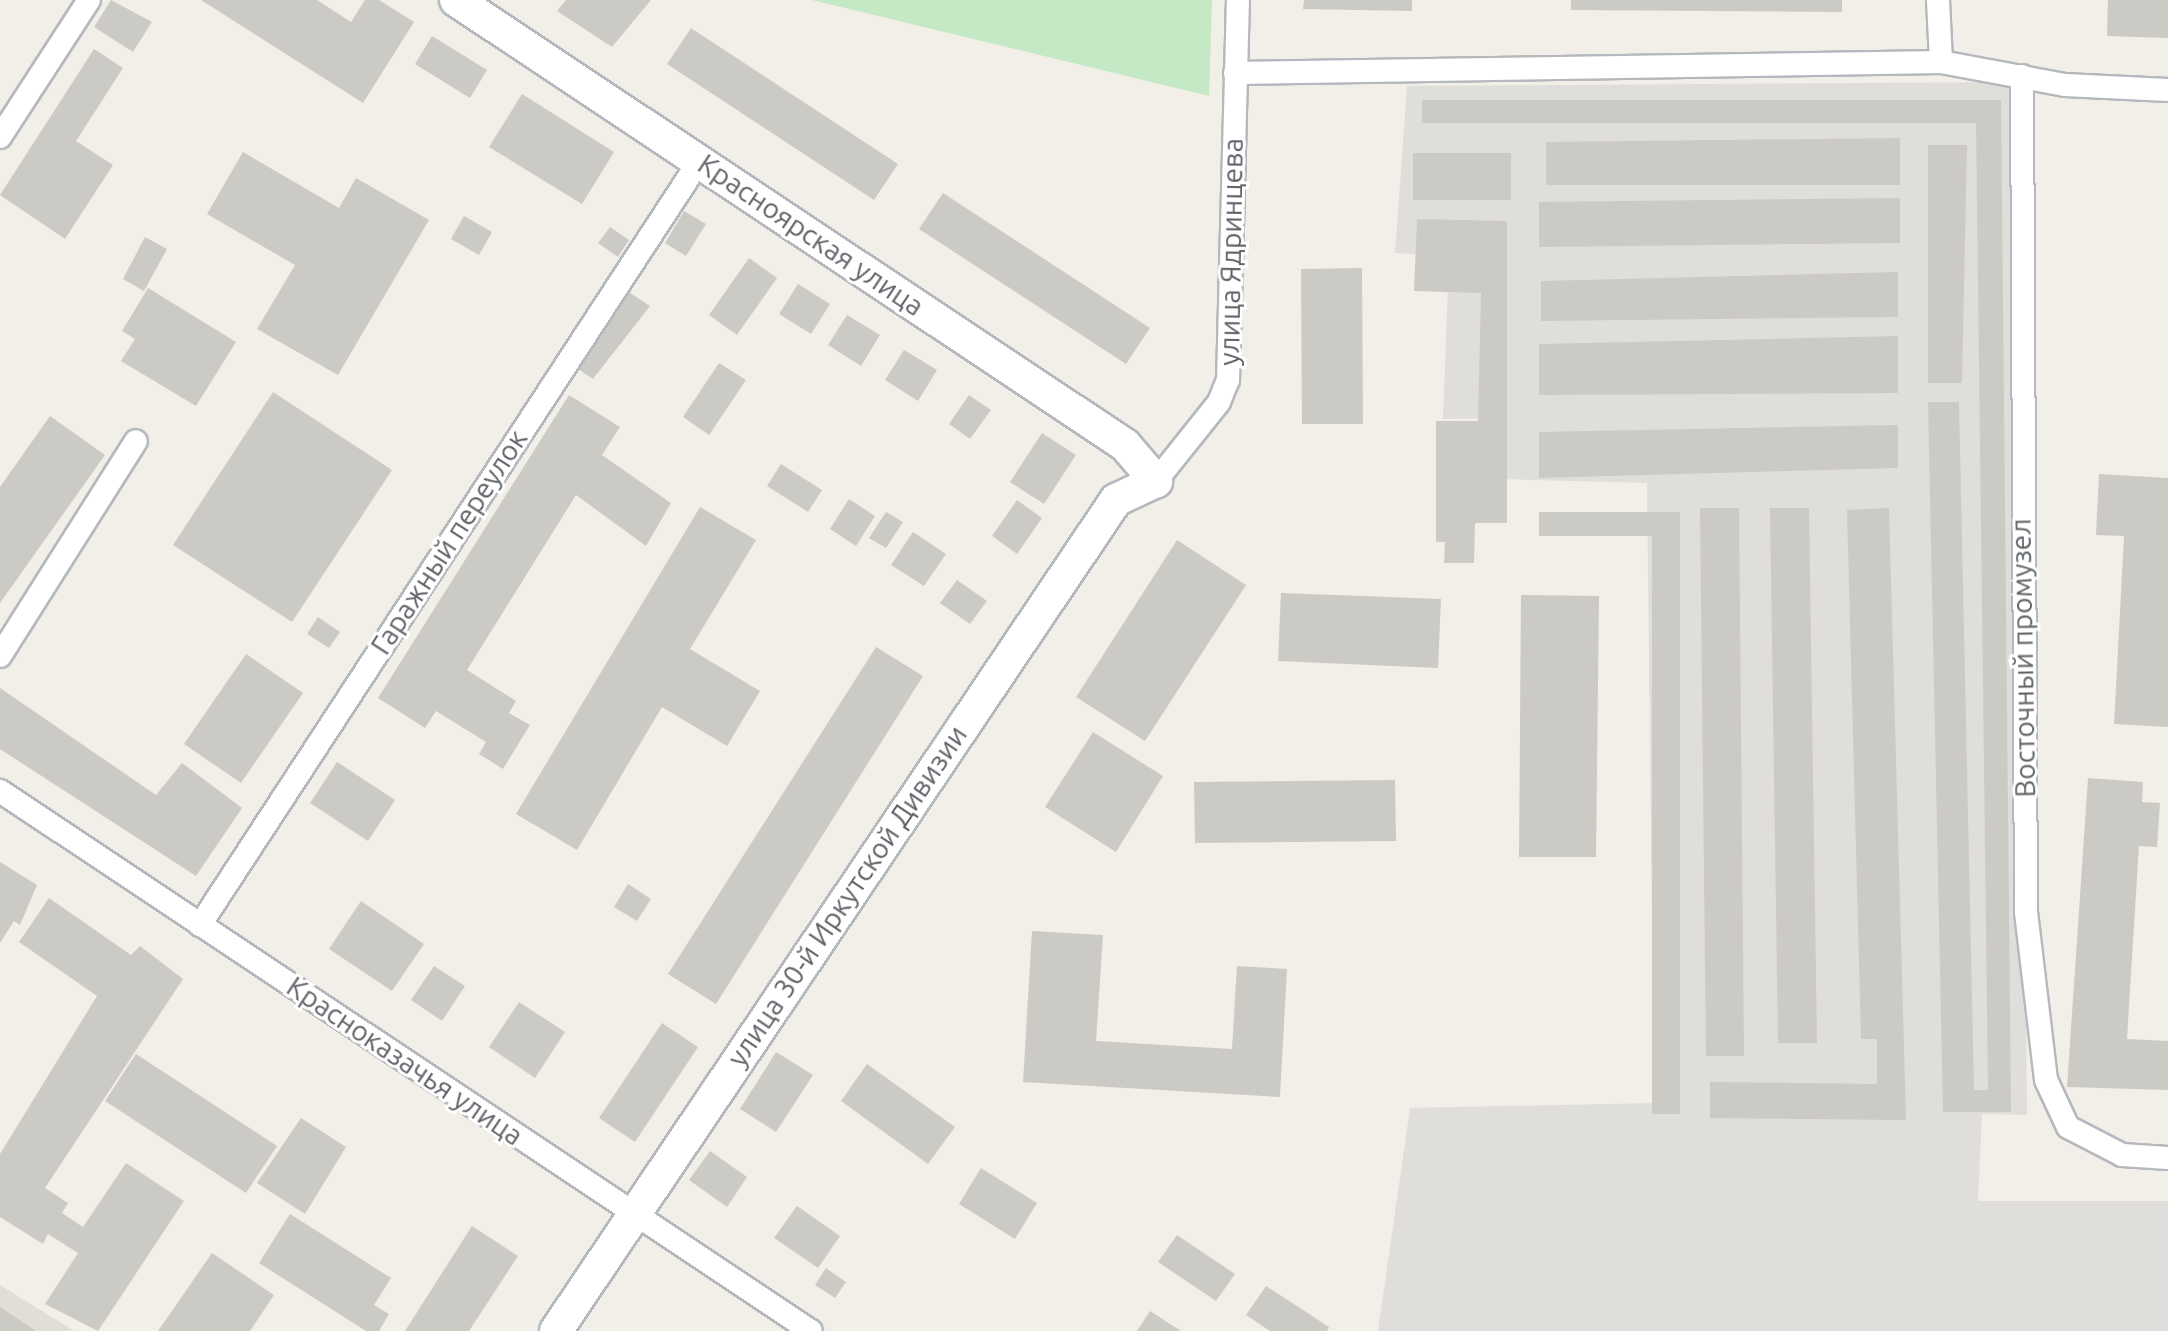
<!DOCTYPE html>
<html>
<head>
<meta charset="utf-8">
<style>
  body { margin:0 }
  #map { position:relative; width:2168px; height:1331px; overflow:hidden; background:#f1efe8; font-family:Ubuntu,sans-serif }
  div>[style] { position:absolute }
  .industrial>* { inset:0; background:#e0deda }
  .education>* { inset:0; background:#e1ded6 }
  .green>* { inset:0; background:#c5e8c5 }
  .building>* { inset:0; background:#cccac5 }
  .roads { filter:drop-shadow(2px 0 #b5b8bc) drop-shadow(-2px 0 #b5b8bc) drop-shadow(0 2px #b5b8bc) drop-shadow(0 -2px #b5b8bc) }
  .street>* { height:22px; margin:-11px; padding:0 11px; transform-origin:11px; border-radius:11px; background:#fff }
  .secondary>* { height:32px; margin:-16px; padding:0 16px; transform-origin:16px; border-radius:16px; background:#fff }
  span { translate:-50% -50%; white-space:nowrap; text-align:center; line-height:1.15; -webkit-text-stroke:6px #fff; paint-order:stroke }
  .street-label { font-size:28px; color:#5f6368 }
</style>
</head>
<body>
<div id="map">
  <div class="industrial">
    <i style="clip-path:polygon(2018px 82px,2027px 1115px,1982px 1114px,1978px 1201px,2168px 1201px,2168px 1331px,1378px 1331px,1410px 1108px,1654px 1103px,1647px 483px,1500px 479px,1500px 418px,1443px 419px,1449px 256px,1395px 253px,1407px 86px)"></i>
  </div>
  <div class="education">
    <i style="clip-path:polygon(0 1285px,74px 1331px,0 1331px)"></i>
  </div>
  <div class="green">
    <i style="clip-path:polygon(812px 0,1212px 0,1209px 96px)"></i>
  </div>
  <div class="building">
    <i style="clip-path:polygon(111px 0,152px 22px,133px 52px,94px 27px)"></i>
    <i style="clip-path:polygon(201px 0,317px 0,351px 22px,365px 0,379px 0,414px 22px,363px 103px)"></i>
    <i style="clip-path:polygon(566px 0,651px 0,612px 47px,557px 11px)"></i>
    <i style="clip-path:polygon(1304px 0,1412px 0,1412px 11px,1303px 9px)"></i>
    <i style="clip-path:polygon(1571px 0,1842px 0,1842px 12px,1571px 10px)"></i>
    <i style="clip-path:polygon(2108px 0,2168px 0,2168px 38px,2107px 36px)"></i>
    <i style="clip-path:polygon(691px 28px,898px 164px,874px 200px,667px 64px)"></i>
    <i style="clip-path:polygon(432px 36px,487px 70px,470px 98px,415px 64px)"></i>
    <i style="clip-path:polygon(94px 49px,123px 68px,76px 141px,113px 165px,65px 239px,0 195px)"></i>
    <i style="clip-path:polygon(522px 94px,614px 152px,582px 204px,489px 147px)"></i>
    <i style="clip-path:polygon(1422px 100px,2001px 100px,2011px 1112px,1943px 1112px,1928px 402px,1959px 402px,1974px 1090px,1988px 1090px,1976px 123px,1422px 123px)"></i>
    <i style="clip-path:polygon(1900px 138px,1900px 185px,1546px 185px,1546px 142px)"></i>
    <i style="clip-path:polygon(1928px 145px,1967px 145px,1962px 383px,1928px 383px)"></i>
    <i style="clip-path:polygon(243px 152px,339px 208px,356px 178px,429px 220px,338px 375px,257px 329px,295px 265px,207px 214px)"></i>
    <i style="clip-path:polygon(1413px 153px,1511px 153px,1511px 200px,1413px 200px)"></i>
    <i style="clip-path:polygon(943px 193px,1150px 328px,1126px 364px,919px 229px)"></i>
    <i style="clip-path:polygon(1900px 198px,1900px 243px,1539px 247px,1539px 202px)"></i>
    <i style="clip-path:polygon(684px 211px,706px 224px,686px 256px,665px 243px)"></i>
    <i style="clip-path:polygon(464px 216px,492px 232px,479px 255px,451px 239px)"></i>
    <i style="clip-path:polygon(1417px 219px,1507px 221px,1507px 523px,1475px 523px,1474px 563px,1444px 563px,1445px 542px,1436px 542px,1436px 421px,1478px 421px,1481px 293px,1414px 291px)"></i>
    <i style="clip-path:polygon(610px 227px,629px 240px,618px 257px,598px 243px)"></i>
    <i style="clip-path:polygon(145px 237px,167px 249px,144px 291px,123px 279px)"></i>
    <i style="clip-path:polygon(749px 258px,777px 278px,737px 335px,709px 315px)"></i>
    <i style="clip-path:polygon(1362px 268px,1363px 424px,1302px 424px,1301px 269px)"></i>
    <i style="clip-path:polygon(1898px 272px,1898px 317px,1541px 321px,1541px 281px)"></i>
    <i style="clip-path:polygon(798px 284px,830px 304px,811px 334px,779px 314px)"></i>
    <i style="clip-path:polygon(621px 287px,650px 306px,593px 379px,569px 363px)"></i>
    <i style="clip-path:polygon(148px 288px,236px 342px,196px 406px,121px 361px,135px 339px,122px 331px)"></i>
    <i style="clip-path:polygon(847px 315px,880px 335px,861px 366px,828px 345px)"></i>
    <i style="clip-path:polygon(1898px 336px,1898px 393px,1539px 395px,1539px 344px)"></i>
    <i style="clip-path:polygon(904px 350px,937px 370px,918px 401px,885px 380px)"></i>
    <i style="clip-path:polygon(719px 363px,746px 380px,709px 435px,683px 417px)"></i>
    <i style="clip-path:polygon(273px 392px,392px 470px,292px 622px,173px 545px)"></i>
    <i style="clip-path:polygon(569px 395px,620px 427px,602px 455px,671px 503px,646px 546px,576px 495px,467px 670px,516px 701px,509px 713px,530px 725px,503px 769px,479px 754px,486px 742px,436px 711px,425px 728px,378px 698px)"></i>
    <i style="clip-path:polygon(969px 395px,991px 410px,970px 439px,949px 424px)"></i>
    <i style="clip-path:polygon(50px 416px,105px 455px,0 603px,0 487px)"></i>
    <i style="clip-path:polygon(1898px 425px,1898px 468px,1539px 478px,1539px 432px)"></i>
    <i style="clip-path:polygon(1042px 433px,1076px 455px,1044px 504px,1010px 482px)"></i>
    <i style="clip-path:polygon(781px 464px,822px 490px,808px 512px,767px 486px)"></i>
    <i style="clip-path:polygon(2099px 474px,2168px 478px,2168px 727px,2114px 724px,2124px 536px,2096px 535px)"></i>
    <i style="clip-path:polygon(849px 499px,875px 516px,856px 546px,830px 529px)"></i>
    <i style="clip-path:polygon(1017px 500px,1042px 518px,1017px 554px,992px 536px)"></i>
    <i style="clip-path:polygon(700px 507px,756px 540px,690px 649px,760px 691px,727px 746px,662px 707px,577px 850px,516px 814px)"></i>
    <i style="clip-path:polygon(1700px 508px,1739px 508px,1744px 1056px,1706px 1056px)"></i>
    <i style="clip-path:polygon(1770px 508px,1809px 508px,1817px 1043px,1778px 1043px)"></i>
    <i style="clip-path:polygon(1889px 508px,1906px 1120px,1710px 1118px,1710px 1082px,1877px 1084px,1877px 1039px,1861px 1039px,1847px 510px)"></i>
    <i style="clip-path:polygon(886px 512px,903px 522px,886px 548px,869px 538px)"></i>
    <i style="clip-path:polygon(1539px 512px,1680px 512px,1680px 1114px,1652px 1114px,1652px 536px,1539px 536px)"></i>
    <i style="clip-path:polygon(913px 532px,946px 554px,924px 586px,891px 565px)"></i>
    <i style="clip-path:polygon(1177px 540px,1246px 585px,1145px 741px,1076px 697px)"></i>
    <i style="clip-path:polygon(957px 580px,987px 601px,970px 624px,940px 603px)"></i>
    <i style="clip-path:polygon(1281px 593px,1441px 599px,1438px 668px,1278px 661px)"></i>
    <i style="clip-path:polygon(1521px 595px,1599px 596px,1596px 857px,1519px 857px)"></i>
    <i style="clip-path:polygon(318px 617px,340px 632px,329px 648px,307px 634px)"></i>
    <i style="clip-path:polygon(876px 647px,923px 676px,716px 1004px,668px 974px)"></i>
    <i style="clip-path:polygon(246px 654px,303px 693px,241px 783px,184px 744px)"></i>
    <i style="clip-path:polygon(0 688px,156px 795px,182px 763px,242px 808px,196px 876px,0 749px)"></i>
    <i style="clip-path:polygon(1093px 732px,1163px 776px,1116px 852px,1045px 807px)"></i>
    <i style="clip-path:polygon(337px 762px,395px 800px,368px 841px,310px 803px)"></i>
    <i style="clip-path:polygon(2088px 778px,2143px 782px,2142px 802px,2160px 803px,2157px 847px,2139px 846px,2127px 1039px,2168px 1041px,2168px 1090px,2067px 1087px)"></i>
    <i style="clip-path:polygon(1395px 780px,1396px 841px,1195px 843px,1194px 782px)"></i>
    <i style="clip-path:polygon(0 862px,37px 885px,20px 925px,14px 921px,0 943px)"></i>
    <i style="clip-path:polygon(628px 884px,651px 899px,637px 921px,614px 907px)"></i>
    <i style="clip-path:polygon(49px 898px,131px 955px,140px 946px,183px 979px,45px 1188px,68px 1203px,62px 1213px,83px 1227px,126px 1163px,184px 1201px,98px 1331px,45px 1304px,78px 1253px,48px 1234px,43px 1244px,0 1217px,0 1154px,97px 996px,19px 942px)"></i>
    <i style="clip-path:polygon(361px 901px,424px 944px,392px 991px,329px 949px)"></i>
    <i style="clip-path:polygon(1032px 931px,1103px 935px,1096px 1041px,1232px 1049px,1237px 966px,1287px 969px,1280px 1097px,1023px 1082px)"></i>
    <i style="clip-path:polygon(434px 966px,465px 986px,442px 1021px,411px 1000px)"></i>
    <i style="clip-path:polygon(519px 1002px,565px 1032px,535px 1078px,489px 1047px)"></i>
    <i style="clip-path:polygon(662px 1023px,698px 1047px,635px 1142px,599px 1118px)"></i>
    <i style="clip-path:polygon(776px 1052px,813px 1075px,776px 1132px,740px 1109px)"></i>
    <i style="clip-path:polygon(136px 1054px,277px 1146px,246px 1193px,105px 1101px)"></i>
    <i style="clip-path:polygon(867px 1064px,955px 1127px,928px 1164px,841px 1101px)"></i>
    <i style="clip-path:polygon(301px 1118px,346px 1147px,305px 1214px,257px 1183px)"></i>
    <i style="clip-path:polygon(710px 1151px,747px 1177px,727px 1207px,689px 1180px)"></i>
    <i style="clip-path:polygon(981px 1168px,1037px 1203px,1015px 1239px,959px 1204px)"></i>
    <i style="clip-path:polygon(797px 1206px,840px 1236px,818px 1268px,774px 1238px)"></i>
    <i style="clip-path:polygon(290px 1214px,391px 1278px,374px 1305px,389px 1314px,379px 1331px,366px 1331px,259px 1263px)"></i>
    <i style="clip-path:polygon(472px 1226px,518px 1256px,469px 1331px,405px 1331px)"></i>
    <i style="clip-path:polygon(1177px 1235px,1235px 1274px,1216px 1301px,1158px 1262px)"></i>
    <i style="clip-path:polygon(212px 1253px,274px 1295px,250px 1331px,158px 1331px)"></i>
    <i style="clip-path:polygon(826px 1268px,846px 1282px,835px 1298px,815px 1285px)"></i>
    <i style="clip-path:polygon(1266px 1286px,1329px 1327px,1327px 1331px,1270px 1331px,1246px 1315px)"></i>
    <i style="clip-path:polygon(0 1307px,36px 1331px,0 1331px)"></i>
    <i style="clip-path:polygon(1150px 1311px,1181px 1331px,1137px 1331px)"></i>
  </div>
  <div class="roads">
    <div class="street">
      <i style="left:1938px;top:0;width:62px;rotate:87.2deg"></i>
      <i style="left:1235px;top:73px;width:706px;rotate:-0.89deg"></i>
      <i style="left:1941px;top:62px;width:126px;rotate:10.5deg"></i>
      <i style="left:2065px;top:85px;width:103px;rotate:2.8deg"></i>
      <i style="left:2022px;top:76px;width:836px;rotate:89.73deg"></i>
      <i style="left:2026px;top:912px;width:169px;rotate:83.2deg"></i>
      <i style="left:2046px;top:1080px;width:52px;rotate:64.9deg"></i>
      <i style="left:2068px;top:1127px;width:61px;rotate:27.4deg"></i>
      <i style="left:2122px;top:1155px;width:46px;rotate:3.7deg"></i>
      <i style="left:0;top:137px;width:163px;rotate:-57deg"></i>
      <i style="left:1156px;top:481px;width:101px;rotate:-51.4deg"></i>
      <i style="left:1219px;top:402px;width:24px;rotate:-68deg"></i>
      <i style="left:1228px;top:380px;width:380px;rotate:-88.5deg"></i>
      <i style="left:0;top:656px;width:254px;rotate:-57.7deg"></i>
      <i style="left:0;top:791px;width:974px;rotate:33.66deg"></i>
      <i style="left:200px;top:925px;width:914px;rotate:-56.83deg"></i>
    </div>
    <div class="secondary">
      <i style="left:456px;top:0;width:803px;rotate:33.63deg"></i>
      <i style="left:1125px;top:445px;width:48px;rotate:49.3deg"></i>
      <i style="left:1156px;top:481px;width:44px;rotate:154.6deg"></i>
      <i style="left:1116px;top:500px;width:1002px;rotate:123.98deg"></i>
    </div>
  </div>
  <div class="street-label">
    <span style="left:811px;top:235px;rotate:34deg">Красноярская улица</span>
    <span style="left:1231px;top:252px;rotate:-89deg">улица Ядринцева</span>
    <span style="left:449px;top:542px;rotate:-57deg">Гаражный переулок</span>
    <span style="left:2023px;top:658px;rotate:-91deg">Восточный промузел</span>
    <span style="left:847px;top:896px;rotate:-56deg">улица 30-й Иркутской Дивизии</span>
    <span style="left:405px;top:1061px;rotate:34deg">Красноказачья улица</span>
  </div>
</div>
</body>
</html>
